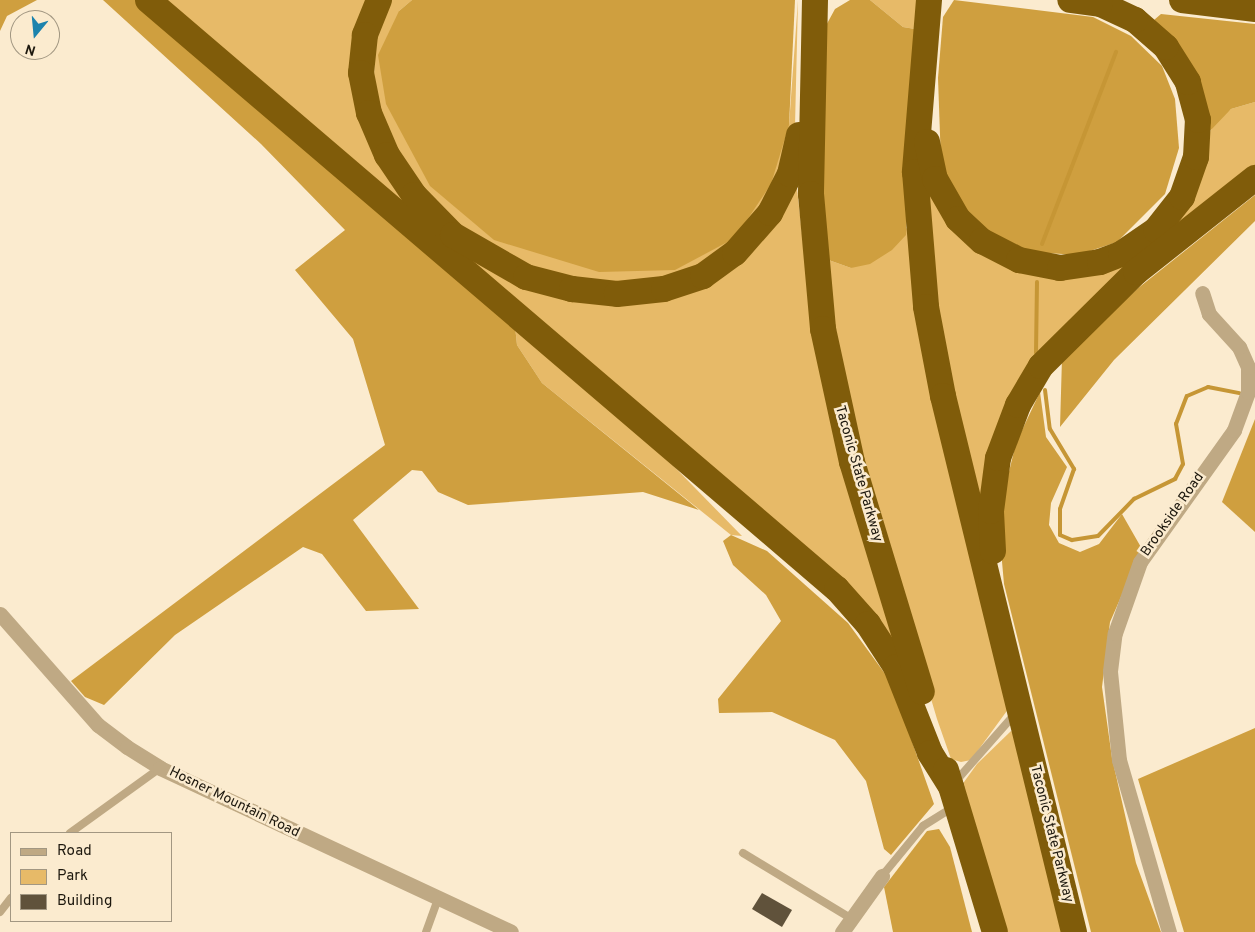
<!DOCTYPE html>
<html>
<head>
<meta charset="utf-8">
<style>
  body { margin:0 }
  #map { position:relative; width:1255px; height:932px; overflow:hidden; background:#fbebcf; font-family:Overpass,sans-serif }
  div>[style] { position:absolute }
  .green>* { inset:0; background:#e7ba68 }
  .forest>* { inset:0; background:#cf9f3f }
  .stream>* { height:4px; margin:-2px; padding:0 2px; transform-origin:2px; border-radius:2px; background:#c69635 }
  .building>* { inset:0; background:#60523b }
  .lane>* { height:8px; margin:-4px; padding:0 4px; transform-origin:4px; border-radius:4px; background:#bfa984 }
  .street>* { height:15px; margin:-7.5px; padding:0 7.5px; transform-origin:7.5px; border-radius:7.5px; background:#bfa984 }
  .highway>* { height:26px; margin:-13px; padding:0 13px; transform-origin:13px; border-radius:13px; background:#805c0a }
  span { translate:-50% -50%; white-space:nowrap; text-align:center; line-height:1.15; -webkit-text-stroke:5px #fbebcf; paint-order:stroke }
  .street-label { font-size:14px; color:#1d180e }
  .legend { position:absolute; left:10px; top:832px; width:162px; height:90px; box-sizing:border-box; background:#fbebcf; border:1px solid #a29782; margin:0; padding:6px 9px; list-style:none; font-size:15px; color:#1d180e }
  .legend li { display:flex; align-items:center; gap:10px; height:25px }
  .legend b { width:25px; border:1px solid #a29782 }
  .north { position:absolute; left:10px; top:10px; width:50px; height:50px; box-sizing:border-box; background:#fbebcf; border:1px solid #a29782; border-radius:50%; rotate:197deg; font-size:14px; font-weight:700; line-height:20px; text-align:center; color:#1d180e }
  .north::after { content:''; display:block; margin:auto; width:18px; height:22px; background:#1c83ad; clip-path:polygon(50% 0,100% 100%,50% 72%,0 100%) }
</style>
</head>
<body>
<div id="map">
  <div class="green">
    <i style="clip-path:polygon(155px 0,372px 0,354px 74px,433px 225px,586px 298px,717px 276px,796px 179px,809px 298px,914px 693px,865px 615px)"></i>
    <i style="clip-path:polygon(387px 0,412px 0,399px 11px,789px 125px,798px 0,795px 126px,789px 164px,739px 242px,678px 279px,598px 288px,489px 252px,418px 194px,373px 105px,376px 17px)"></i>
    <i style="clip-path:polygon(870px 0,919px 0,915px 29px,903px 27px)"></i>
    <i style="clip-path:polygon(1255px 102px,1255px 172px,1059px 336px,983px 510px,944px 375px,925px 166px,997px 261px,1136px 255px,1217px 120px,1231px 109px)"></i>
    <i style="clip-path:polygon(907px 228px,1009px 708px,971px 760px,961px 762px,951px 759px,937px 719px,858px 452px,823px 258px,851px 268px)"></i>
    <i style="clip-path:polygon(515px 326px,652px 444px,742px 536px,731px 535px,542px 383px,517px 345px)"></i>
    <i style="clip-path:polygon(1011px 731px,1018px 735px,1066px 932px,1003px 932px,962px 796px,964px 782px,977px 764px)"></i>
  </div>
  <div class="forest">
    <i style="clip-path:polygon(0 0,37px 0,7px 16px,0 31px)"></i>
    <i style="clip-path:polygon(103px 0,136px 0,515px 326px,517px 345px,542px 383px,699px 510px,643px 492px,468px 505px,438px 492px,422px 471px,412px 470px,353px 520px,419px 609px,366px 611px,322px 554px,303px 547px,175px 635px,104px 705px,85px 697px,71px 681px,385px 445px,353px 339px,295px 270px,345px 230px,261px 144px)"></i>
    <i style="clip-path:polygon(412px 0,795px 0,789px 125px,771px 184px,735px 238px,675px 270px,599px 272px,494px 240px,430px 186px,386px 104px,378px 55px,399px 11px)"></i>
    <i style="clip-path:polygon(850px 0,870px 0,903px 27px,915px 29px,906px 235px,892px 250px,870px 264px,851px 268px,823px 258px,823px 31px,835px 9px)"></i>
    <i style="clip-path:polygon(954px 0,1093px 17px,1131px 36px,1162px 66px,1175px 99px,1179px 148px,1165px 194px,1117px 242px,1078px 255px,1031px 252px,990px 232px,963px 211px,941px 163px,938px 78px,943px 17px)"></i>
    <i style="clip-path:polygon(1161px 14px,1255px 24px,1255px 102px,1231px 109px,1209px 132px,1154px 20px)"></i>
    <i style="clip-path:polygon(1255px 195px,1255px 221px,1114px 360px,1060px 427px,1062px 358px,1137px 289px)"></i>
    <i style="clip-path:polygon(1040px 392px,1046px 437px,1067px 467px,1051px 503px,1049px 525px,1059px 543px,1080px 552px,1099px 544px,1122px 514px,1142px 549px,1110px 622px,1102px 687px,1112px 758px,1136px 863px,1161px 932px,1091px 932px,1004px 584px,998px 517px,1016px 443px)"></i>
    <i style="clip-path:polygon(1255px 419px,1255px 532px,1222px 502px)"></i>
    <i style="clip-path:polygon(731px 535px,767px 551px,848px 623px,891px 682px,934px 804px,891px 855px,884px 849px,866px 781px,835px 740px,772px 712px,719px 713px,718px 699px,781px 621px,766px 595px,733px 565px,723px 541px)"></i>
    <i style="clip-path:polygon(1255px 728px,1255px 932px,1184px 932px,1138px 779px)"></i>
    <i style="clip-path:polygon(939px 829px,950px 847px,972px 932px,893px 932px,884px 887px,927px 831px)"></i>
  </div>
  <div class="stream">
    <i style="left:1042px;top:244px;width:206px;rotate:-68.9deg"></i>
    <i style="left:1036px;top:353px;width:71px;rotate:-89.2deg"></i>
    <i style="left:1045px;top:390px;width:39px;rotate:83deg"></i>
    <i style="left:1050px;top:429px;width:47px;rotate:59deg"></i>
    <i style="left:1074px;top:469px;width:42px;rotate:109.3deg"></i>
    <i style="left:1060px;top:509px;width:26px;rotate:90deg"></i>
    <i style="left:1060px;top:535px;width:13px;rotate:23deg"></i>
    <i style="left:1072px;top:540px;width:26px;rotate:-9deg"></i>
    <i style="left:1098px;top:536px;width:52px;rotate:-45.8deg"></i>
    <i style="left:1134px;top:499px;width:46px;rotate:-26deg"></i>
    <i style="left:1175px;top:479px;width:17px;rotate:-62deg"></i>
    <i style="left:1183px;top:464px;width:41px;rotate:-99.9deg"></i>
    <i style="left:1176px;top:424px;width:30px;rotate:-69deg"></i>
    <i style="left:1187px;top:396px;width:23px;rotate:-23deg"></i>
    <i style="left:1208px;top:387px;width:32px;rotate:11deg"></i>
  </div>
  <div class="building">
    <i style="clip-path:polygon(762px 893px,792px 910px,782px 927px,752px 909px)"></i>
  </div>
  <div class="lane">
    <i style="left:955px;top:782px;width:91px;rotate:-48.6deg"></i>
    <i style="left:70px;top:833px;width:111px;rotate:-35.8deg"></i>
    <i style="left:743px;top:853px;width:127px;rotate:31.2deg"></i>
    <i style="left:882px;top:876px;width:65px;rotate:-50.6deg"></i>
    <i style="left:923px;top:826px;width:36px;rotate:-32deg"></i>
    <i style="left:0;top:912px;width:18px;rotate:-52deg"></i>
    <i style="left:426px;top:932px;width:37px;rotate:-70deg"></i>
  </div>
  <div class="street">
    <i style="left:0;top:614px;width:148px;rotate:48.6deg"></i>
    <i style="left:98px;top:725px;width:36px;rotate:37deg"></i>
    <i style="left:127px;top:747px;width:39px;rotate:32deg"></i>
    <i style="left:160px;top:768px;width:387px;rotate:25deg"></i>
    <i style="left:842px;top:932px;width:69px;rotate:-54.5deg"></i>
    <i style="left:1169px;top:932px;width:179px;rotate:-106.2deg"></i>
    <i style="left:1119px;top:760px;width:89px;rotate:-95.8deg"></i>
    <i style="left:1110px;top:671px;width:38px;rotate:-83deg"></i>
    <i style="left:1115px;top:633px;width:75px;rotate:-70.6deg"></i>
    <i style="left:1140px;top:562px;width:162px;rotate:-54.5deg"></i>
    <i style="left:1234px;top:430px;width:40px;rotate:-69.8deg"></i>
    <i style="left:1248px;top:392px;width:25px;rotate:-90deg"></i>
    <i style="left:1248px;top:367px;width:22px;rotate:-114deg"></i>
    <i style="left:1239px;top:347px;width:45px;rotate:-132.3deg"></i>
    <i style="left:1209px;top:314px;width:22px;rotate:-108deg"></i>
  </div>
  <div class="highway">
    <i style="left:148px;top:0;width:906px;rotate:40.53deg"></i>
    <i style="left:837px;top:589px;width:47px;rotate:48.5deg"></i>
    <i style="left:868px;top:624px;width:51px;rotate:56.9deg"></i>
    <i style="left:896px;top:667px;width:92px;rotate:68.4deg"></i>
    <i style="left:930px;top:753px;width:40px;rotate:58deg"></i>
    <i style="left:379px;top:0;width:38px;rotate:112deg"></i>
    <i style="left:365px;top:35px;width:38px;rotate:96deg"></i>
    <i style="left:361px;top:73px;width:41px;rotate:78.7deg"></i>
    <i style="left:369px;top:113px;width:46px;rotate:66.8deg"></i>
    <i style="left:387px;top:155px;width:48px;rotate:56deg"></i>
    <i style="left:414px;top:195px;width:56px;rotate:45.7deg"></i>
    <i style="left:453px;top:235px;width:84px;rotate:29.9deg"></i>
    <i style="left:526px;top:277px;width:48px;rotate:14.6deg"></i>
    <i style="left:572px;top:289px;width:45px;rotate:6.3deg"></i>
    <i style="left:617px;top:294px;width:47px;rotate:-6.1deg"></i>
    <i style="left:664px;top:289px;width:41px;rotate:-18.4deg"></i>
    <i style="left:703px;top:276px;width:39px;rotate:-36deg"></i>
    <i style="left:735px;top:253px;width:53px;rotate:-48.8deg"></i>
    <i style="left:770px;top:213px;width:44px;rotate:-62.9deg"></i>
    <i style="left:790px;top:174px;width:40px;rotate:-77deg"></i>
    <i style="left:815px;top:0;width:194px;rotate:91.2deg"></i>
    <i style="left:811px;top:194px;width:136px;rotate:84.9deg"></i>
    <i style="left:823px;top:329px;width:136px;rotate:77.7deg"></i>
    <i style="left:852px;top:462px;width:240px;rotate:73.1deg"></i>
    <i style="left:929px;top:0;width:173px;rotate:94.7deg"></i>
    <i style="left:915px;top:172px;width:135px;rotate:85.3deg"></i>
    <i style="left:926px;top:307px;width:91px;rotate:79.2deg"></i>
    <i style="left:943px;top:396px;width:552px;rotate:76.27deg"></i>
    <i style="left:1182px;top:0;width:74px;rotate:7deg"></i>
    <i style="left:927px;top:142px;width:38px;rotate:78deg"></i>
    <i style="left:935px;top:179px;width:46px;rotate:60.1deg"></i>
    <i style="left:958px;top:219px;width:33px;rotate:43deg"></i>
    <i style="left:982px;top:241px;width:42px;rotate:27.2deg"></i>
    <i style="left:1019px;top:260px;width:42px;rotate:11deg"></i>
    <i style="left:1060px;top:268px;width:40px;rotate:-8.5deg"></i>
    <i style="left:1100px;top:262px;width:22px;rotate:-21deg"></i>
    <i style="left:1121px;top:254px;width:42px;rotate:-34.4deg"></i>
    <i style="left:1156px;top:230px;width:42px;rotate:-51.8deg"></i>
    <i style="left:1182px;top:197px;width:42px;rotate:-70.7deg"></i>
    <i style="left:1196px;top:157px;width:37px;rotate:-87deg"></i>
    <i style="left:1198px;top:120px;width:39px;rotate:-105deg"></i>
    <i style="left:1188px;top:82px;width:41px;rotate:-122.2deg"></i>
    <i style="left:1166px;top:47px;width:41px;rotate:-138.9deg"></i>
    <i style="left:1135px;top:20px;width:38px;rotate:-155deg"></i>
    <i style="left:1100px;top:4px;width:30px;rotate:-172deg"></i>
    <i style="left:993px;top:551px;width:40px;rotate:-92.9deg"></i>
    <i style="left:991px;top:511px;width:53px;rotate:-82.5deg"></i>
    <i style="left:998px;top:458px;width:57px;rotate:-69.3deg"></i>
    <i style="left:1018px;top:405px;width:45px;rotate:-59.5deg"></i>
    <i style="left:1041px;top:366px;width:134px;rotate:-44.7deg"></i>
    <i style="left:1136px;top:272px;width:152px;rotate:-38.3deg"></i>
    <i style="left:946px;top:770px;width:169px;rotate:73.2deg"></i>
  </div>
  <div class="street-label">
    <span style="left:858px;top:474px;rotate:74deg">Taconic State Parkway</span>
    <span style="left:1173px;top:515px;rotate:-55deg">Brookside Road</span>
    <span style="left:234px;top:803px;rotate:26deg">Hosner Mountain Road</span>
    <span style="left:1051px;top:834px;rotate:76deg">Taconic State Parkway</span>
  </div>
  <ul class="legend">
  <li><b style="height:6px;background:#bfa984"></b>Road</li>
  <li><b style="height:14px;background:#e7ba68"></b>Park</li>
  <li><b style="height:14px;background:#60523b"></b>Building</li>
  </ul>
  <div class="north">N</div>
</div>
</body>
</html>
